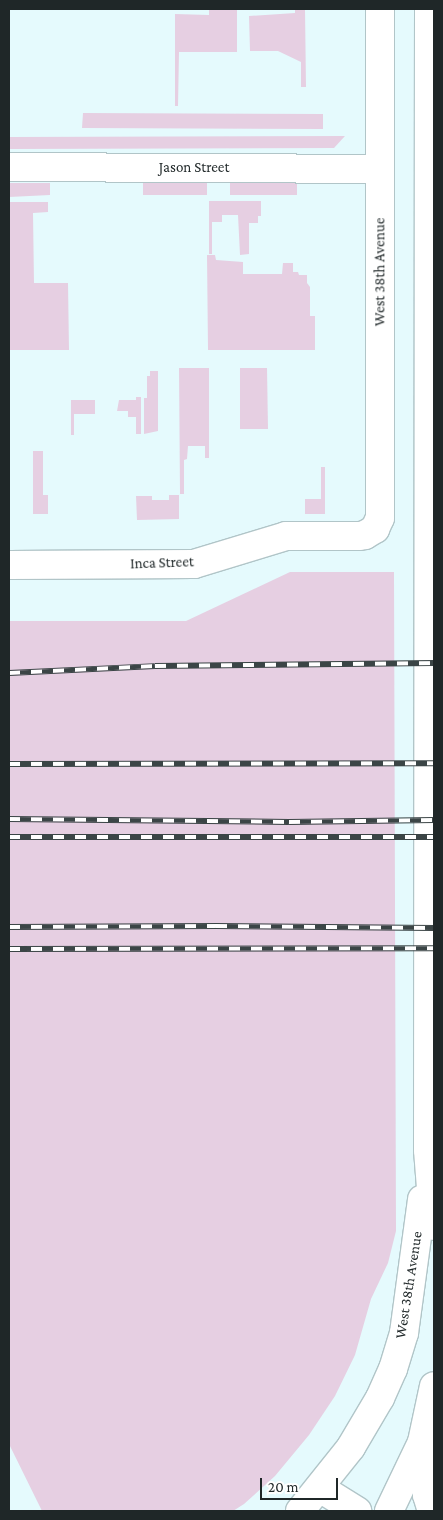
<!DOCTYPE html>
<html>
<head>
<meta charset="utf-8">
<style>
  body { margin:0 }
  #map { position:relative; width:443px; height:1520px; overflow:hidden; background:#e5fafd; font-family:"Crimson Pro",serif }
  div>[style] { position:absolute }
  .green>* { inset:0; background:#e6cfe2 }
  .roads { filter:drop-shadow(1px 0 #b1c5c8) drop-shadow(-1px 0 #b1c5c8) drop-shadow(0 1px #b1c5c8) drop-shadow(0 -1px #b1c5c8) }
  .minor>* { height:28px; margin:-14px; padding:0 14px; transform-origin:14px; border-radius:14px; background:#fff }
  .major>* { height:28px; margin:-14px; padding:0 14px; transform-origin:14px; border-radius:14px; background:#fff }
  .rail>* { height:5.5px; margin-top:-2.75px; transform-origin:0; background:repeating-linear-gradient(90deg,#fff 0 11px,#3b4546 0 22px); box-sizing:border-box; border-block:1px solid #3b4546 }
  span { translate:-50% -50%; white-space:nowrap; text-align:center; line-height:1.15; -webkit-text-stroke:4px #fff; paint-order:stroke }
  .street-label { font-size:15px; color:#1f2728 }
  .frame { position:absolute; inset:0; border:10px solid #1f2728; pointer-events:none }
  .scale { position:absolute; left:260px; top:1478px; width:78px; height:22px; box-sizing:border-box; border:2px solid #1f2728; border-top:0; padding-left:6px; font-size:15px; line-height:18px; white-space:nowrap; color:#1f2728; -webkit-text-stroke:4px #fff; paint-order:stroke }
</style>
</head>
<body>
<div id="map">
  <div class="green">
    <i style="clip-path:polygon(209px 9px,237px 9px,237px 52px,179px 52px,178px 106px,175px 106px,175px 14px,209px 15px)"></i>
    <i style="clip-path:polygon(295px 9px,305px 9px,306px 87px,301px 87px,301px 62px,278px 51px,250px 51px,249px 16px,295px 13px)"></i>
    <i style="clip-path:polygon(83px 113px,323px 114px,323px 129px,82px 128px)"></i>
    <i style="clip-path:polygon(345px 136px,334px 148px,9px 149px,9px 137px)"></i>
    <i style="clip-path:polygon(9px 183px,50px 183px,50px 195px,9px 197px)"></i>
    <i style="clip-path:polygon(143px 183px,207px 183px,207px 195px,143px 195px)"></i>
    <i style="clip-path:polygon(230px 183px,297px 183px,297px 195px,230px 195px)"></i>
    <i style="clip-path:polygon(209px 201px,261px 201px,261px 216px,258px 216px,258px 223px,249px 223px,249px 254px,240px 255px,238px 215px,222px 215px,222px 222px,212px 222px,212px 254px,209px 254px)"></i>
    <i style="clip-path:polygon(9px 202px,48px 202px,48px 212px,33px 213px,34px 283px,68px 283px,69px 350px,9px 350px)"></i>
    <i style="clip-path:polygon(207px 255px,215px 255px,216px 260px,243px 262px,243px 274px,282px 274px,283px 263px,293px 263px,293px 272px,298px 272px,299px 275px,307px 275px,307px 283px,310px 287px,310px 316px,315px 316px,315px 350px,208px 350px)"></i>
    <i style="clip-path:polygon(179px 368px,209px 368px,209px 458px,205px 458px,205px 446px,188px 446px,187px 459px,184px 460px,184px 494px,180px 494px)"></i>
    <i style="clip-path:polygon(267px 368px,268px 429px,240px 429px,240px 368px)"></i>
    <i style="clip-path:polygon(150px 371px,158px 371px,158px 431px,144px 434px,144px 398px,147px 398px,147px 376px,150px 376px)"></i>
    <i style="clip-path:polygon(136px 397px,141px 397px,141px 434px,136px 434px,136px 417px,128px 417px,128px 411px,117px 411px,119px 400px,136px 400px)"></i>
    <i style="clip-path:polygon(71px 400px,95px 400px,95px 414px,74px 414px,74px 435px,71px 435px)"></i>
    <i style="clip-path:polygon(33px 451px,43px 451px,43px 495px,48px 495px,48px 514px,33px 514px)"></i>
    <i style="clip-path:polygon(321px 467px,325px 467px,325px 514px,305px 514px,305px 499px,321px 499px)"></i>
    <i style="clip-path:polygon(169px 495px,179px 495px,179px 519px,137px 520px,136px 496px,152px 496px,152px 500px,169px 500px)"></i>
    <i style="clip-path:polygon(290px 572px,394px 572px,396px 1231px,388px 1263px,371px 1299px,355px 1355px,335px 1396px,309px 1435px,275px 1476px,244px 1504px,233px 1511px,42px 1511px,9px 1444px,9px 621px,186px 621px)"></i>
  </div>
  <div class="roads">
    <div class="minor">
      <i style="left:9px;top:167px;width:371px;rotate:0.3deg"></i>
      <i style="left:9px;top:565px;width:185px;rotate:-0.3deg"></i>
      <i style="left:194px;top:564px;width:96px;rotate:-16.9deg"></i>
      <i style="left:286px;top:536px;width:73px"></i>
      <i style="left:359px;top:536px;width:6px;rotate:-9deg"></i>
      <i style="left:365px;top:535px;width:12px;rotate:-31deg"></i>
      <i style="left:375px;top:529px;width:12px;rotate:-66deg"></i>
      <i style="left:380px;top:518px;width:509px;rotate:-90deg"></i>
    </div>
    <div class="major">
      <i style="left:429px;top:9px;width:1141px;rotate:90.05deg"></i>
      <i style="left:428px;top:1150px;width:76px;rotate:85.5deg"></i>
      <i style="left:427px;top:1444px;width:51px;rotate:90deg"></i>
      <i style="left:427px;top:1495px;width:17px;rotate:73deg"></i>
      <i style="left:320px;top:1488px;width:44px;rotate:31.9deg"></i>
      <i style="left:300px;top:1511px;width:82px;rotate:-51.4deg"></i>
      <i style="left:351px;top:1447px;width:57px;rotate:-59.4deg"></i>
      <i style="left:380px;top:1398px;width:32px;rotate:-66deg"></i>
      <i style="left:393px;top:1369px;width:38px;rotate:-73deg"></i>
      <i style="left:404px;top:1333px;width:135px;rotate:-82.3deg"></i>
      <i style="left:389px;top:1511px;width:76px;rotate:-64.4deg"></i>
      <i style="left:422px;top:1442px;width:57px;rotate:-77.9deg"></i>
    </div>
  </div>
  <div class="rail">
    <i style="left:9px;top:673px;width:146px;rotate:-2.7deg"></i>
    <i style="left:155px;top:666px;width:279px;rotate:-0.6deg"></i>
    <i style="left:9px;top:764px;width:425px;rotate:-0.1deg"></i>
    <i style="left:9px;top:819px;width:280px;rotate:0.6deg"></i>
    <i style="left:289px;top:822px;width:145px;rotate:-0.8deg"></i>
    <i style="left:9px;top:837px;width:425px"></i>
    <i style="left:9px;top:927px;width:207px;rotate:-0.3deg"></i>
    <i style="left:216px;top:926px;width:218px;rotate:0.5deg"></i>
    <i style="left:9px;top:949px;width:425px;rotate:-0.1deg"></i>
  </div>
  <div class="street-label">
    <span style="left:194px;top:168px">Jason Street</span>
    <span style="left:380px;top:272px;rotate:-90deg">West 38th Avenue</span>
    <span style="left:162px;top:563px;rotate:-2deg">Inca Street</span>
    <span style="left:409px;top:1285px;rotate:-81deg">West 38th Avenue</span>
  </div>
  <div class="frame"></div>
  <div class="scale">20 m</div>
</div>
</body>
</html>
